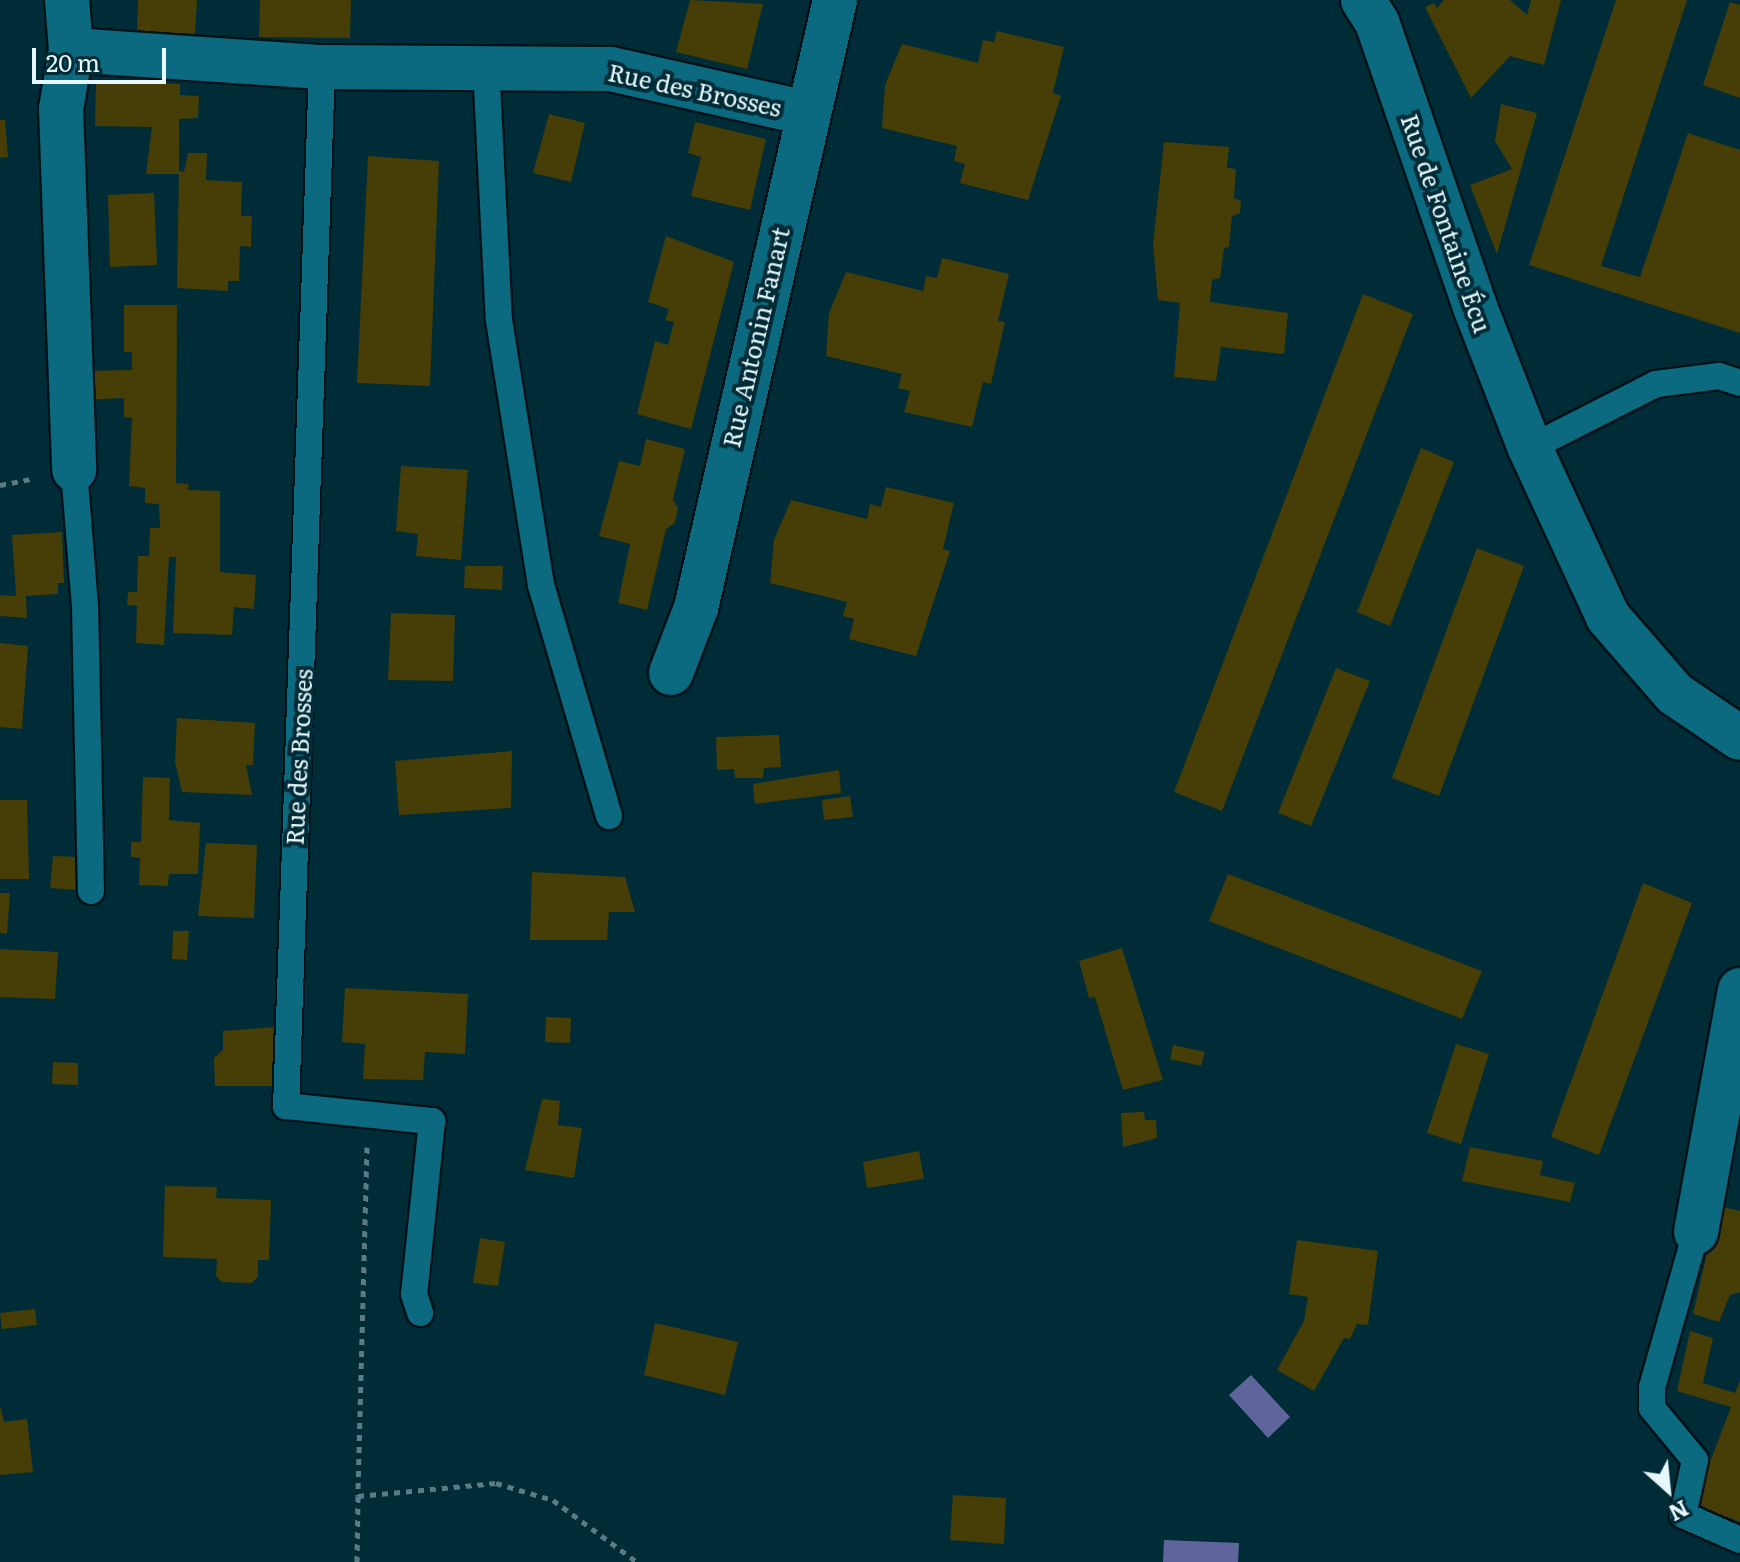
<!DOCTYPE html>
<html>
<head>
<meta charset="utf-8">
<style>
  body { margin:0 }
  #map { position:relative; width:1740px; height:1562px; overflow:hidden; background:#002c37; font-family:Literata,serif }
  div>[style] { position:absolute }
  .water>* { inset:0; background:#5f649c }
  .building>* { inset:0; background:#463e06 }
  .path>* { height:5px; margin-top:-2.5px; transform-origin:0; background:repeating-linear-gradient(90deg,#5b7c84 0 6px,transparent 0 12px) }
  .roads { filter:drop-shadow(2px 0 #001319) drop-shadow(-2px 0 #001319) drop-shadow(0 2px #001319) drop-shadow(0 -2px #001319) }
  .service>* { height:26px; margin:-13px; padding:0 13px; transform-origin:13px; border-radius:13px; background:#0b6a7f }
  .minor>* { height:44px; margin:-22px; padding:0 22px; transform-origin:22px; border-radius:22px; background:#0b6a7f }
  span { translate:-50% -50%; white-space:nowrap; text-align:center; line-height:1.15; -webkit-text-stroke:8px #002c37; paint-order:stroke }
  .street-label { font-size:24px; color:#e8f7fc }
  .north { position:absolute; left:1628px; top:1450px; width:80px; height:80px; -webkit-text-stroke:6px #002c37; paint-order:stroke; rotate:153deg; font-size:22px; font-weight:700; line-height:32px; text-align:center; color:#e8f7fc }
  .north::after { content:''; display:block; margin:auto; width:28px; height:36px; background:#e8f7fc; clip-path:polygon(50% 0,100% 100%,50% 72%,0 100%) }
  .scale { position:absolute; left:32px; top:48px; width:134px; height:36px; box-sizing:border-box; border:4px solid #e8f7fc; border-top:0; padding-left:10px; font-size:24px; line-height:28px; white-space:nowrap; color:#e8f7fc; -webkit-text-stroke:6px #002c37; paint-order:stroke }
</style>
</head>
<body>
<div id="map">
  <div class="water">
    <i style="clip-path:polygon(1251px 1375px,1290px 1417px,1268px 1438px,1229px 1395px)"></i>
    <i style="clip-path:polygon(1164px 1540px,1239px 1543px,1238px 1562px,1163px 1562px)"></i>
  </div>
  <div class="building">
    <i style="clip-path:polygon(138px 0,197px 0,195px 34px,137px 32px)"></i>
    <i style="clip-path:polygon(260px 0,351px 0,350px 38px,259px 37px)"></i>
    <i style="clip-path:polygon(690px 0,763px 4px,747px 69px,676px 52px)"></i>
    <i style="clip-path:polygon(1444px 0,1510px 0,1527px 15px,1531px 0,1561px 0,1544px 65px,1510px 56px,1471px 98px,1425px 7px,1434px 3px,1437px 8px)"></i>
    <i style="clip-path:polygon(1616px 0,1687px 0,1601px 266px,1640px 277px,1688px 133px,1740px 150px,1740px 333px,1529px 265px)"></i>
    <i style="clip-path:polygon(1730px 2px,1740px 5px,1740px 98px,1703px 85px)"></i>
    <i style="clip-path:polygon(997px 31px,1064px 47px,1053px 93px,1061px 96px,1028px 200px,960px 183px,965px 164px,954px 161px,957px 146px,882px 128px,885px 85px,902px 44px,978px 63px,983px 40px,994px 42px)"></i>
    <i style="clip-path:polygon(96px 81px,180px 84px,180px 95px,199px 96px,198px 118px,179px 119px,179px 174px,146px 174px,152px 127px,95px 126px)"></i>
    <i style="clip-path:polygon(1501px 104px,1537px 113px,1497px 254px,1470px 185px,1512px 169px,1495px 141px)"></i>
    <i style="clip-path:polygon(549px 114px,585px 123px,571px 182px,533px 173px)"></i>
    <i style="clip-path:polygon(0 120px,5px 120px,8px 157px,0 158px)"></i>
    <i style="clip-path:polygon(695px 122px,766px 139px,750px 210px,691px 196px,701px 157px,688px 153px)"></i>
    <i style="clip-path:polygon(1164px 142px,1229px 147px,1227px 168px,1236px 169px,1234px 198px,1241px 201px,1240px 213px,1232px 216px,1229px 247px,1224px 248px,1220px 278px,1212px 280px,1210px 302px,1288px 313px,1284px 354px,1221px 347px,1216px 381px,1174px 377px,1180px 303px,1158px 300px,1153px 244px)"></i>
    <i style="clip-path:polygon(188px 153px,207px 153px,206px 180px,242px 182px,241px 216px,252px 216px,251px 247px,240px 246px,239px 281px,228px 281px,228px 291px,177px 288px,179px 171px,184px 172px)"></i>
    <i style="clip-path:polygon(368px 156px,439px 161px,430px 386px,357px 383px)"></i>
    <i style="clip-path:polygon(154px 193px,157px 265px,110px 267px,108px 195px)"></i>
    <i style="clip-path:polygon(666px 236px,734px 262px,691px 429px,637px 414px,655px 341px,668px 345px,674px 322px,665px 320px,669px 309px,648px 302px)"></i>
    <i style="clip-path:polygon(942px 258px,1009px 274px,998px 321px,1005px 322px,991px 384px,983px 382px,972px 427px,904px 412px,910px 391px,898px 388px,902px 374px,826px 356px,829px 313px,846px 272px,923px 291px,926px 276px,937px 278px)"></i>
    <i style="clip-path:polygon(1363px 294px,1413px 314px,1222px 811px,1174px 792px)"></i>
    <i style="clip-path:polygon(124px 305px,177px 305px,176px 483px,189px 484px,188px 490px,220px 491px,220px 572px,256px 575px,254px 609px,234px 607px,232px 635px,173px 633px,176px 557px,169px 557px,164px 645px,136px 643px,137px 606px,127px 605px,128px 592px,137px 592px,138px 556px,149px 556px,150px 528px,160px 528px,159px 504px,145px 503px,145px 488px,129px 486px,132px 418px,124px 417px,124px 398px,83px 400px,81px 371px,132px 370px,132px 352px,124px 352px)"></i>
    <i style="clip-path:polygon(646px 439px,685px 449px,673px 499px,678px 508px,675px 523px,666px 529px,647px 610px,618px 603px,630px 544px,599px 536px,619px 461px,640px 466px)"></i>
    <i style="clip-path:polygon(1421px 448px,1454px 462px,1390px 626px,1357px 612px)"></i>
    <i style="clip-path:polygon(401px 466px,468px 470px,461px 560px,416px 556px,418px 534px,396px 531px)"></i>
    <i style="clip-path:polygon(886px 487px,954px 503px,943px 549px,950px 551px,916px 656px,849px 639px,854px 619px,843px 616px,847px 602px,770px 583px,774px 540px,791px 500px,867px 519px,870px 504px,881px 507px)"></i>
    <i style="clip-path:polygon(62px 532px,64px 583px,58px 583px,58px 594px,26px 596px,27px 618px,0 616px,0 595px,16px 596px,12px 535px)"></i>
    <i style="clip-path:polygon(1477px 548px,1524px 566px,1439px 796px,1392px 778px)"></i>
    <i style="clip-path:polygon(465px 566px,503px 566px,502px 590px,464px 588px)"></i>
    <i style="clip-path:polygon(391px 613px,455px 615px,453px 681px,388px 680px)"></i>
    <i style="clip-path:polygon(0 643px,28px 646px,22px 729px,0 727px)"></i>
    <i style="clip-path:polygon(1336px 668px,1370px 681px,1311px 826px,1278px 813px)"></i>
    <i style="clip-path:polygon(177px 718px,255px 723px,253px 765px,246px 765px,252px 795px,182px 792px,175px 762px)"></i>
    <i style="clip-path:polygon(779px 735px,781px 767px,764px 768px,763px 778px,735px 778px,734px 769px,717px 770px,716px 737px)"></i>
    <i style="clip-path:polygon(512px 751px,511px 808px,399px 815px,395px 761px)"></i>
    <i style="clip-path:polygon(839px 770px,841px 793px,755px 804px,753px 784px)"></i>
    <i style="clip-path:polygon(143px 777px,170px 778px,169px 820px,200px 823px,198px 874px,169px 874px,168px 886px,139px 885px,140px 858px,131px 857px,131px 842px,141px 842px)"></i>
    <i style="clip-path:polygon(850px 796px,853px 817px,824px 820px,822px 800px)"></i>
    <i style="clip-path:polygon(0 800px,27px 800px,29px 879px,0 879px)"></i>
    <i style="clip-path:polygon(206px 843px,257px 845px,254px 918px,198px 916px)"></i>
    <i style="clip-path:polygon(53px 856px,79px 857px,78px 890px,50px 888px)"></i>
    <i style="clip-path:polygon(532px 872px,625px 877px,635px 912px,609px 912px,607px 940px,530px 940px)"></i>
    <i style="clip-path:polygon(1228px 874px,1482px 971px,1462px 1019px,1209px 921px)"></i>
    <i style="clip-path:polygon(1643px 883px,1692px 903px,1599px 1155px,1551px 1137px)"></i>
    <i style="clip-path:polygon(0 893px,10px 893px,7px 934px,0 933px)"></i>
    <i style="clip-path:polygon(173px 931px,189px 931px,187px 960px,172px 959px)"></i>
    <i style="clip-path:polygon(1122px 948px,1163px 1080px,1123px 1090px,1095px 997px,1089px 998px,1079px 961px)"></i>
    <i style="clip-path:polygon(0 949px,58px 952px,55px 999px,0 997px)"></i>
    <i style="clip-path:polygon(345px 988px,468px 994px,465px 1054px,425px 1052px,423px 1080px,363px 1079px,365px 1044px,342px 1042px)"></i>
    <i style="clip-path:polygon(546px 1017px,571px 1018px,570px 1043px,545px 1042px)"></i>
    <i style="clip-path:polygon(276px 1027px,279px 1086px,215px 1086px,214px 1058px,223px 1050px,223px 1031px)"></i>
    <i style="clip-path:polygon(1456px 1044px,1489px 1054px,1461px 1144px,1427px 1133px)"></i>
    <i style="clip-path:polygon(1173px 1045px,1205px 1052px,1201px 1066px,1170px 1059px)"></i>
    <i style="clip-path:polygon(53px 1062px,78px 1063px,78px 1085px,52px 1084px)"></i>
    <i style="clip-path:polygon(542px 1099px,560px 1101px,558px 1125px,582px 1128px,574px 1178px,525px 1170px)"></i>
    <i style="clip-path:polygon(1144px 1112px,1145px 1120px,1156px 1120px,1157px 1138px,1123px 1147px,1121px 1113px)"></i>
    <i style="clip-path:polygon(1470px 1147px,1543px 1161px,1540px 1175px,1575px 1183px,1570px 1202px,1462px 1181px)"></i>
    <i style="clip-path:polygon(919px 1151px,924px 1179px,867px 1188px,863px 1162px)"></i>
    <i style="clip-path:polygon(165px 1186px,217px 1187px,216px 1198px,271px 1200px,269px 1260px,258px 1260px,258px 1277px,251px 1283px,222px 1282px,216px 1276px,217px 1259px,163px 1257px)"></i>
    <i style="clip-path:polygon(1718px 1206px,1740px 1211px,1740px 1292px,1730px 1295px,1719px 1322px,1693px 1314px)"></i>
    <i style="clip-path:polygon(480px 1238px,505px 1242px,498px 1286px,473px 1283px)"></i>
    <i style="clip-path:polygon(1297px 1240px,1378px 1251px,1368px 1325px,1357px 1324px,1350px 1339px,1344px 1338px,1314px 1391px,1277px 1370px,1304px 1321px,1308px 1297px,1289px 1294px)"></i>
    <i style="clip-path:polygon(35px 1309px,37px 1325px,2px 1329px,0 1313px)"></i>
    <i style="clip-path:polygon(655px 1323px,738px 1342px,725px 1395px,644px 1375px)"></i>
    <i style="clip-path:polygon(1690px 1331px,1713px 1338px,1703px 1383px,1735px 1393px,1740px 1381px,1740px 1522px,1694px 1504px,1731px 1407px,1677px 1391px)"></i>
    <i style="clip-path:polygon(0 1405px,4px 1422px,27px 1419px,33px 1472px,0 1475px)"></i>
    <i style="clip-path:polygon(953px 1495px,1006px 1498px,1004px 1544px,950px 1540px)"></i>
  </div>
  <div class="path">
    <i style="left:0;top:485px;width:31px;rotate:-11deg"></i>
    <i style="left:367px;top:1147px;width:349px;rotate:91.5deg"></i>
    <i style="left:358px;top:1496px;width:139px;rotate:-5.4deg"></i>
    <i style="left:496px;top:1483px;width:59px;rotate:16.6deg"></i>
    <i style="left:553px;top:1500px;width:104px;rotate:36.4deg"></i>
    <i style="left:357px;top:1562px;width:66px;rotate:-89.1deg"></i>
  </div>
  <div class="roads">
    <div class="service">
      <i style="left:486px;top:66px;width:254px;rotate:87.1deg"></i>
      <i style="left:499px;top:320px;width:268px;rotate:81deg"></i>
      <i style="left:541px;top:585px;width:241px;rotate:73.6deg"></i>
      <i style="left:322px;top:67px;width:1040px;rotate:91.98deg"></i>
      <i style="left:286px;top:1106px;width:147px;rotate:5.9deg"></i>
      <i style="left:432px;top:1121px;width:174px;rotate:95.9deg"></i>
      <i style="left:414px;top:1294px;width:20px;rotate:72deg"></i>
      <i style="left:1530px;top:448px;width:141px;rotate:-26.9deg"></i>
      <i style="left:1656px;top:384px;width:64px;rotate:-7.2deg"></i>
      <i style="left:1719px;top:376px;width:22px;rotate:18deg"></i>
      <i style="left:74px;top:470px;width:136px;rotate:85.4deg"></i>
      <i style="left:85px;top:606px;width:285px;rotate:88.8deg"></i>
      <i style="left:1696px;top:1232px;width:162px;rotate:105.8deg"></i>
      <i style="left:1652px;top:1388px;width:20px;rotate:90deg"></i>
      <i style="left:1652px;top:1408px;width:67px;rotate:50.4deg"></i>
      <i style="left:1695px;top:1460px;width:56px;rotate:102.3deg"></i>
      <i style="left:1683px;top:1515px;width:62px;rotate:23.7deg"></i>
    </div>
    <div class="minor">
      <i style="left:67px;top:0;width:50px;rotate:85.4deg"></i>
      <i style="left:71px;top:50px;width:60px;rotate:99.6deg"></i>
      <i style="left:61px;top:109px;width:361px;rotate:87.9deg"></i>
      <i style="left:1363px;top:0;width:26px;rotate:58deg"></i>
      <i style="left:1377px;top:22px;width:301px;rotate:71deg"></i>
      <i style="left:1475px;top:307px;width:151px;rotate:68.7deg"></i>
      <i style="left:1530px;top:448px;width:186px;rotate:65.2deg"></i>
      <i style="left:1608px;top:617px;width:102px;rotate:49deg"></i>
      <i style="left:1675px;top:694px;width:78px;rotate:34.1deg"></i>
      <i style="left:71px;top:50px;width:252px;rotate:3.9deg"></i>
      <i style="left:322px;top:67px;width:289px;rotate:0.4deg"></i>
      <i style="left:611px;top:69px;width:201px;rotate:12.7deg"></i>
      <i style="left:671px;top:673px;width:70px;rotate:-69deg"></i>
      <i style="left:696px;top:608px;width:624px;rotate:-77.12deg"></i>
      <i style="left:1696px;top:1232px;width:246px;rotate:-79.7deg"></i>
    </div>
  </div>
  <div class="street-label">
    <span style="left:695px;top:89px;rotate:12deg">Rue des Brosses</span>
    <span style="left:1447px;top:223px;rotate:71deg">Rue de Fontaine Écu</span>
    <span style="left:755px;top:337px;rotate:-77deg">Rue Antonin Fanart</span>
    <span style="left:298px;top:757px;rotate:-87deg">Rue des Brosses</span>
  </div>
  <div class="north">N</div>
  <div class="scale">20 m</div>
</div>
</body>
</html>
